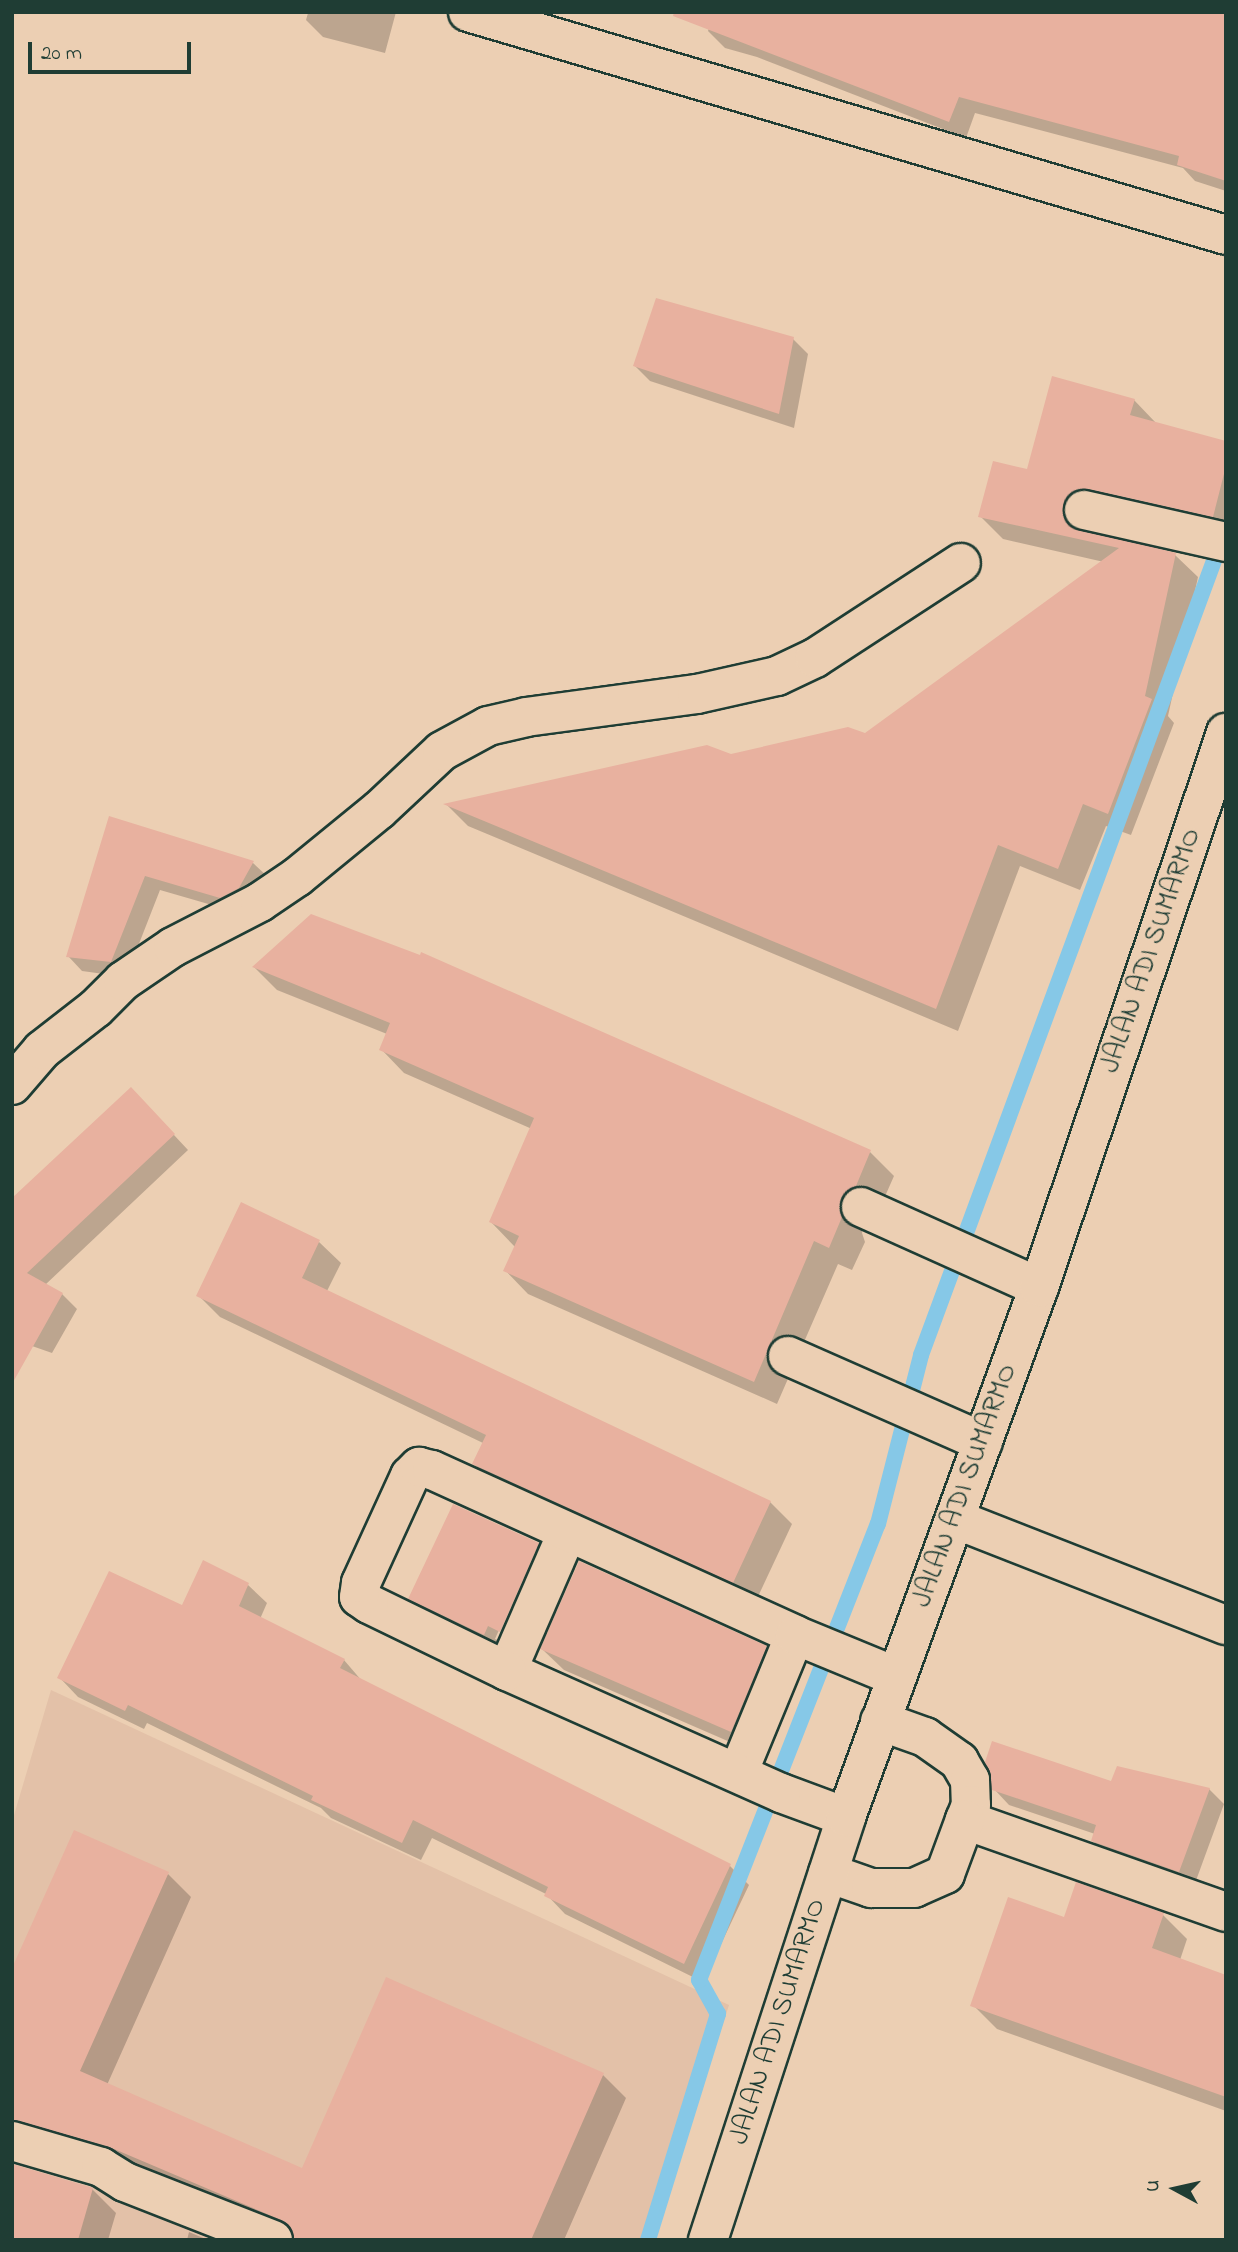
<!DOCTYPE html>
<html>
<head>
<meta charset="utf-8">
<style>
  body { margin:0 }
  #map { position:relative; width:1238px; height:2252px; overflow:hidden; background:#eccfb3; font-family:"Indie Flower",sans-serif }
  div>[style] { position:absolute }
  .built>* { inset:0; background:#e3c1a8 }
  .shadow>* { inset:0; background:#0003 }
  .stream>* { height:16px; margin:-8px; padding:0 8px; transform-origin:8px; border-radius:8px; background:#86c8e7 }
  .building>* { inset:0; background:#e8b19f }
  .roads { filter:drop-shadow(2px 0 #1f3d34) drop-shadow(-2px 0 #1f3d34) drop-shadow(0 2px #1f3d34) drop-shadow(0 -2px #1f3d34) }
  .minor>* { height:38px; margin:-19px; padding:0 19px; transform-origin:19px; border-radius:19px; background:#eccfb3 }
  .major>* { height:38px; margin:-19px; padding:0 19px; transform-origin:19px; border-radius:19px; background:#eccfb3 }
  span { translate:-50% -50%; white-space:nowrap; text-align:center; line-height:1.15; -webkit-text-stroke:5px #eccfb3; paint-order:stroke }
  .street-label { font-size:28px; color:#1f3d34 }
  .frame { position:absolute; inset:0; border:14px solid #1f3d34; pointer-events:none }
  .north { position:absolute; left:1140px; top:2154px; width:70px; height:70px; -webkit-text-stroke:5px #eccfb3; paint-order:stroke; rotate:278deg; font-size:19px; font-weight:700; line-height:28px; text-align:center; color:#1f3d34 }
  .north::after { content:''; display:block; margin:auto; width:24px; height:32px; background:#1f3d34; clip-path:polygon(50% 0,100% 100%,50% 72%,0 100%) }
  .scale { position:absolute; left:28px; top:42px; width:163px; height:32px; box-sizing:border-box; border:4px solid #1f3d34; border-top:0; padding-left:9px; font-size:21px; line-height:24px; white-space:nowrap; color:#1f3d34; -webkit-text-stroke:5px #eccfb3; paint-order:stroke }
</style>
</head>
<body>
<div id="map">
  <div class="built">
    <i style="clip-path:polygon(51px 1690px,729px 2005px,653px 2240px,12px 2240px,12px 1822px)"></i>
  </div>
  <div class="shadow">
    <i style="clip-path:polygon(303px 12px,396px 12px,385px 53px,323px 37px,306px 20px,308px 13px)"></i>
    <i style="clip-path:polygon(1226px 12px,1226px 191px,1195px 181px,1183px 168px,975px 113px,966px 138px,757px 57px,725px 48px,708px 31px,711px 20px)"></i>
    <i style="clip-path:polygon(793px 339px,808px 354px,794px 428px,650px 381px,635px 366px)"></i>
    <i style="clip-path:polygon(1134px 400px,1156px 423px,1226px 442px,1226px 536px,1113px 510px,1085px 532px,1175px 555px,1198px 577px,1168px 716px,1174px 723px,1131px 835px,1106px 826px,1080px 890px,1020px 866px,958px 1031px,468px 826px,447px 805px,865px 735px,1104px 562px,1003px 539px,980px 516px,1029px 471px)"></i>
    <i style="clip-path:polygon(110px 818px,253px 863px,268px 877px,236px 912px,160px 890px,126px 977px,82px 971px,68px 956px)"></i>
    <i style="clip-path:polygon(422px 955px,870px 1152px,894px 1176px,879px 1210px,864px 1221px,862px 1233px,865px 1242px,852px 1270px,838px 1264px,777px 1404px,528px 1294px,505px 1270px,515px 1247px,491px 1222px,532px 1129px,404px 1073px,381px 1049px,387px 1034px,277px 990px,254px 967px)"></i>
    <i style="clip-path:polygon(145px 1104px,188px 1150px,45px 1285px,62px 1294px,77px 1309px,52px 1353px,12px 1339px,12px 1201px)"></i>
    <i style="clip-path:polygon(242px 1204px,319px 1242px,341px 1263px,327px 1291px,770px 1502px,792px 1524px,755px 1603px,495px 1485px,474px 1464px,483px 1443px,220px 1317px,199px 1296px)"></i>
    <i style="clip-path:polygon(evenodd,538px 1544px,553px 1559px,499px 1649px,425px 1613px,410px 1598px,538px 1544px,535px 1548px,538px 1548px,498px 1640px,495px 1639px,535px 1548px)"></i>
    <i style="clip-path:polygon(204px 1563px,248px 1585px,267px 1603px,260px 1619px,344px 1660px,362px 1681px,730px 1866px,749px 1885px,703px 1982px,565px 1914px,546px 1894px,432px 1838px,421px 1860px,331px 1818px,321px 1808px,147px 1723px,144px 1729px,78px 1697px,60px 1678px,182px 1607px)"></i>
    <i style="clip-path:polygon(766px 1648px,787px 1669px,753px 1752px,564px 1670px,542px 1649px)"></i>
    <i style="clip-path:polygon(994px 1789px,1209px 1789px,1224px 1804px,1194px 1886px,1108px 1856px,1093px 1841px,1095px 1834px,1009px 1805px)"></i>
    <i style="clip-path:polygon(168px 1874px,191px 1897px,107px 2085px,303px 2170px,603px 2075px,626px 2098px,564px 2240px,296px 2240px,133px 2169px,14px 2160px,14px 2166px,92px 2189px,116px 2213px,108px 2240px,12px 2240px,12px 1972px)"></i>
    <i style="clip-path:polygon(1163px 1915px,1187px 1939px,1180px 1960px,1226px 1977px,1226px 2111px,997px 2029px,973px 2005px,1066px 1919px)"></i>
    <i style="clip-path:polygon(189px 2232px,208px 2240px,187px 2240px)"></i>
  </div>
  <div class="stream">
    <i style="left:648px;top:2240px;width:237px;rotate:-72.8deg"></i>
    <i style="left:718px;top:2014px;width:39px;rotate:-119deg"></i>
    <i style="left:699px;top:1980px;width:490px;rotate:-68.6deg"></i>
    <i style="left:878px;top:1524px;width:174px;rotate:-75.7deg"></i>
    <i style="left:921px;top:1355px;width:867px;rotate:-69.75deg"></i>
  </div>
  <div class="building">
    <i style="clip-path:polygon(674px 12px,1226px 12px,1226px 181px,1177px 165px,1179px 156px,959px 97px,949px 122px,673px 16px)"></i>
    <i style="clip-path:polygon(656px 298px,794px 337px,779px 414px,633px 366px)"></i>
    <i style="clip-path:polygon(1052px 376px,1135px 399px,1130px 415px,1226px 441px,1226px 466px,1213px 517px,1089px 489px,1077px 489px,1068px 496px,1063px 505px,1063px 516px,1070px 526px,1176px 553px,1145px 696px,1152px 699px,1108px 814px,1083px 804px,1058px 869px,998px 845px,936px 1009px,443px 804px,707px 745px,731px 754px,848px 727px,865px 733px,1119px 548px,978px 517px,993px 461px,1027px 469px)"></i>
    <i style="clip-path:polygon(109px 816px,254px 861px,239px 888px,220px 898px,145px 876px,111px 962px,66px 957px)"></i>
    <i style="clip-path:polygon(311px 914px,420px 955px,421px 952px,871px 1150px,856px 1186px,841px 1197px,839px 1209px,842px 1217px,829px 1248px,814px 1241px,754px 1382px,503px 1271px,519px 1236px,489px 1222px,534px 1118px,379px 1050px,390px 1023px,252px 967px)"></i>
    <i style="clip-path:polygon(131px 1087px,175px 1134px,27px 1273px,63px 1293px,12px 1384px,12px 1198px)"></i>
    <i style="clip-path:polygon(241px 1202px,320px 1240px,302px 1278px,771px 1501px,733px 1583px,472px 1464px,486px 1435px,196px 1296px)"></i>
    <i style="clip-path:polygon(453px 1504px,539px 1543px,500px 1632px,488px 1626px,484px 1635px,408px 1599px)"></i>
    <i style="clip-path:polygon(203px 1560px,249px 1583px,239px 1606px,345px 1659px,340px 1668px,731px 1864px,684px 1964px,544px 1896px,548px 1887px,413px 1820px,402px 1843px,311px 1800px,313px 1796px,128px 1705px,125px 1711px,57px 1678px,109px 1571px,182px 1605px)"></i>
    <i style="clip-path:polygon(579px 1561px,767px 1646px,731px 1732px,540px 1649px)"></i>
    <i style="clip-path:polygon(992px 1741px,1111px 1781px,1117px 1766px,1210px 1788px,1179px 1872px,1091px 1841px,1096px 1825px,992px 1790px,985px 1762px)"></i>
    <i style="clip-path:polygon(74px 1830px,169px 1872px,80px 2071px,302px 2168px,386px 1977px,604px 2073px,531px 2240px,294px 2240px,290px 2227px,281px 2220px,107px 2146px,12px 2120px,12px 1968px)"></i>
    <i style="clip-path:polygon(1076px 1882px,1164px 1913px,1152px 1948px,1226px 1975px,1226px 2097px,970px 2006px,1008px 1897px,1064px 1917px)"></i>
    <i style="clip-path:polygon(12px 2164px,93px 2188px,78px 2240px,12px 2240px)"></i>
  </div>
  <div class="roads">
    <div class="minor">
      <i style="left:468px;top:12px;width:790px;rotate:16.39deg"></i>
      <i style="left:1084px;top:510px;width:146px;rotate:12.7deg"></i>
      <i style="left:12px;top:1085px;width:46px;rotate:-49.4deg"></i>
      <i style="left:42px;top:1050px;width:68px;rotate:-37.9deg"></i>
      <i style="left:96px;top:1008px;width:38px;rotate:-45deg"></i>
      <i style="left:123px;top:981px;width:60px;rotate:-34.2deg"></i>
      <i style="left:173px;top:947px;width:98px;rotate:-27.3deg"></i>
      <i style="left:260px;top:902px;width:45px;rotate:-34deg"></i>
      <i style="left:297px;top:877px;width:106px;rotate:-39.3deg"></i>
      <i style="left:379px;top:810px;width:86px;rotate:-43.1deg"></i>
      <i style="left:442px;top:751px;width:52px;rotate:-28.5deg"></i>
      <i style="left:488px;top:726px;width:39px;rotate:-13deg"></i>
      <i style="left:526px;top:717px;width:173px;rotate:-7.7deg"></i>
      <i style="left:697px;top:694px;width:82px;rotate:-12.7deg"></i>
      <i style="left:777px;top:676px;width:42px;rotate:-25.3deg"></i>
      <i style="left:815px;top:658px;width:174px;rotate:-33.1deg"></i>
      <i style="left:861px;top:1207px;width:195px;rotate:24.2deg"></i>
      <i style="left:788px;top:1356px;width:213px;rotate:23.8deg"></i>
      <i style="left:507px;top:1671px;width:150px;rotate:-66.5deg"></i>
      <i style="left:880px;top:1721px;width:48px;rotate:19.6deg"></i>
      <i style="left:925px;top:1737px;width:42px;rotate:35.2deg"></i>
      <i style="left:959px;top:1761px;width:22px;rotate:60deg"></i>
      <i style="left:970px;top:1780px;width:25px;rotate:88deg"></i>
      <i style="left:971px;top:1805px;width:16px;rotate:112deg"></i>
      <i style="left:965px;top:1820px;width:277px;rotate:19.4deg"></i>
      <i style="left:738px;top:1773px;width:149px;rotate:-67.6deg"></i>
      <i style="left:846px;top:1817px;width:69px;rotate:-159.7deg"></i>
      <i style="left:781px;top:1793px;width:300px;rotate:-156deg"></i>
      <i style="left:507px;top:1671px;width:153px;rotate:-154.1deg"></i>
      <i style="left:369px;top:1604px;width:12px;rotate:-145deg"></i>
      <i style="left:359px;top:1597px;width:14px;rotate:-82deg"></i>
      <i style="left:361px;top:1583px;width:118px;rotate:-65.4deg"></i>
      <i style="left:410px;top:1476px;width:13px;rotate:-45deg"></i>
      <i style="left:419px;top:1467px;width:13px;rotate:13deg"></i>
      <i style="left:432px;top:1470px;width:399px;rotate:24.4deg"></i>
      <i style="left:795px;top:1635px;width:110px;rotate:22.4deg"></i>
      <i style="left:828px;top:1873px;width:46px;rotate:19.2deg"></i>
      <i style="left:871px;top:1888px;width:43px"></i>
      <i style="left:914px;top:1888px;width:34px;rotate:-24deg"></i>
      <i style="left:945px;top:1874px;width:58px;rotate:-69.7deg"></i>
      <i style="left:12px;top:2141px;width:93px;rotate:16.3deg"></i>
      <i style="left:101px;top:2167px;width:28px;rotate:32deg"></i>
      <i style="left:125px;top:2182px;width:159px;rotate:21.4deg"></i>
    </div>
    <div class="major">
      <i style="left:955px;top:1519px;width:291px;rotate:21.4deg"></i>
      <i style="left:708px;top:2240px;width:445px;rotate:-71.9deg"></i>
      <i style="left:846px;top:1817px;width:564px;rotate:-69.99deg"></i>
      <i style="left:1039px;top:1287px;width:585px;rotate:-71.35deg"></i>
    </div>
  </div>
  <div class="street-label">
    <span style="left:1152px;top:951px;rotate:-71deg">JALAN ADI SUMARMO</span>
    <span style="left:966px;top:1486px;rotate:-70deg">JALAN ADI SUMARMO</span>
    <span style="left:779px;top:2022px;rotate:-72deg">JALAN ADI SUMARMO</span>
  </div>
  <div class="frame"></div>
  <div class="north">U</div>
  <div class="scale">20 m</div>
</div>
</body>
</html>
